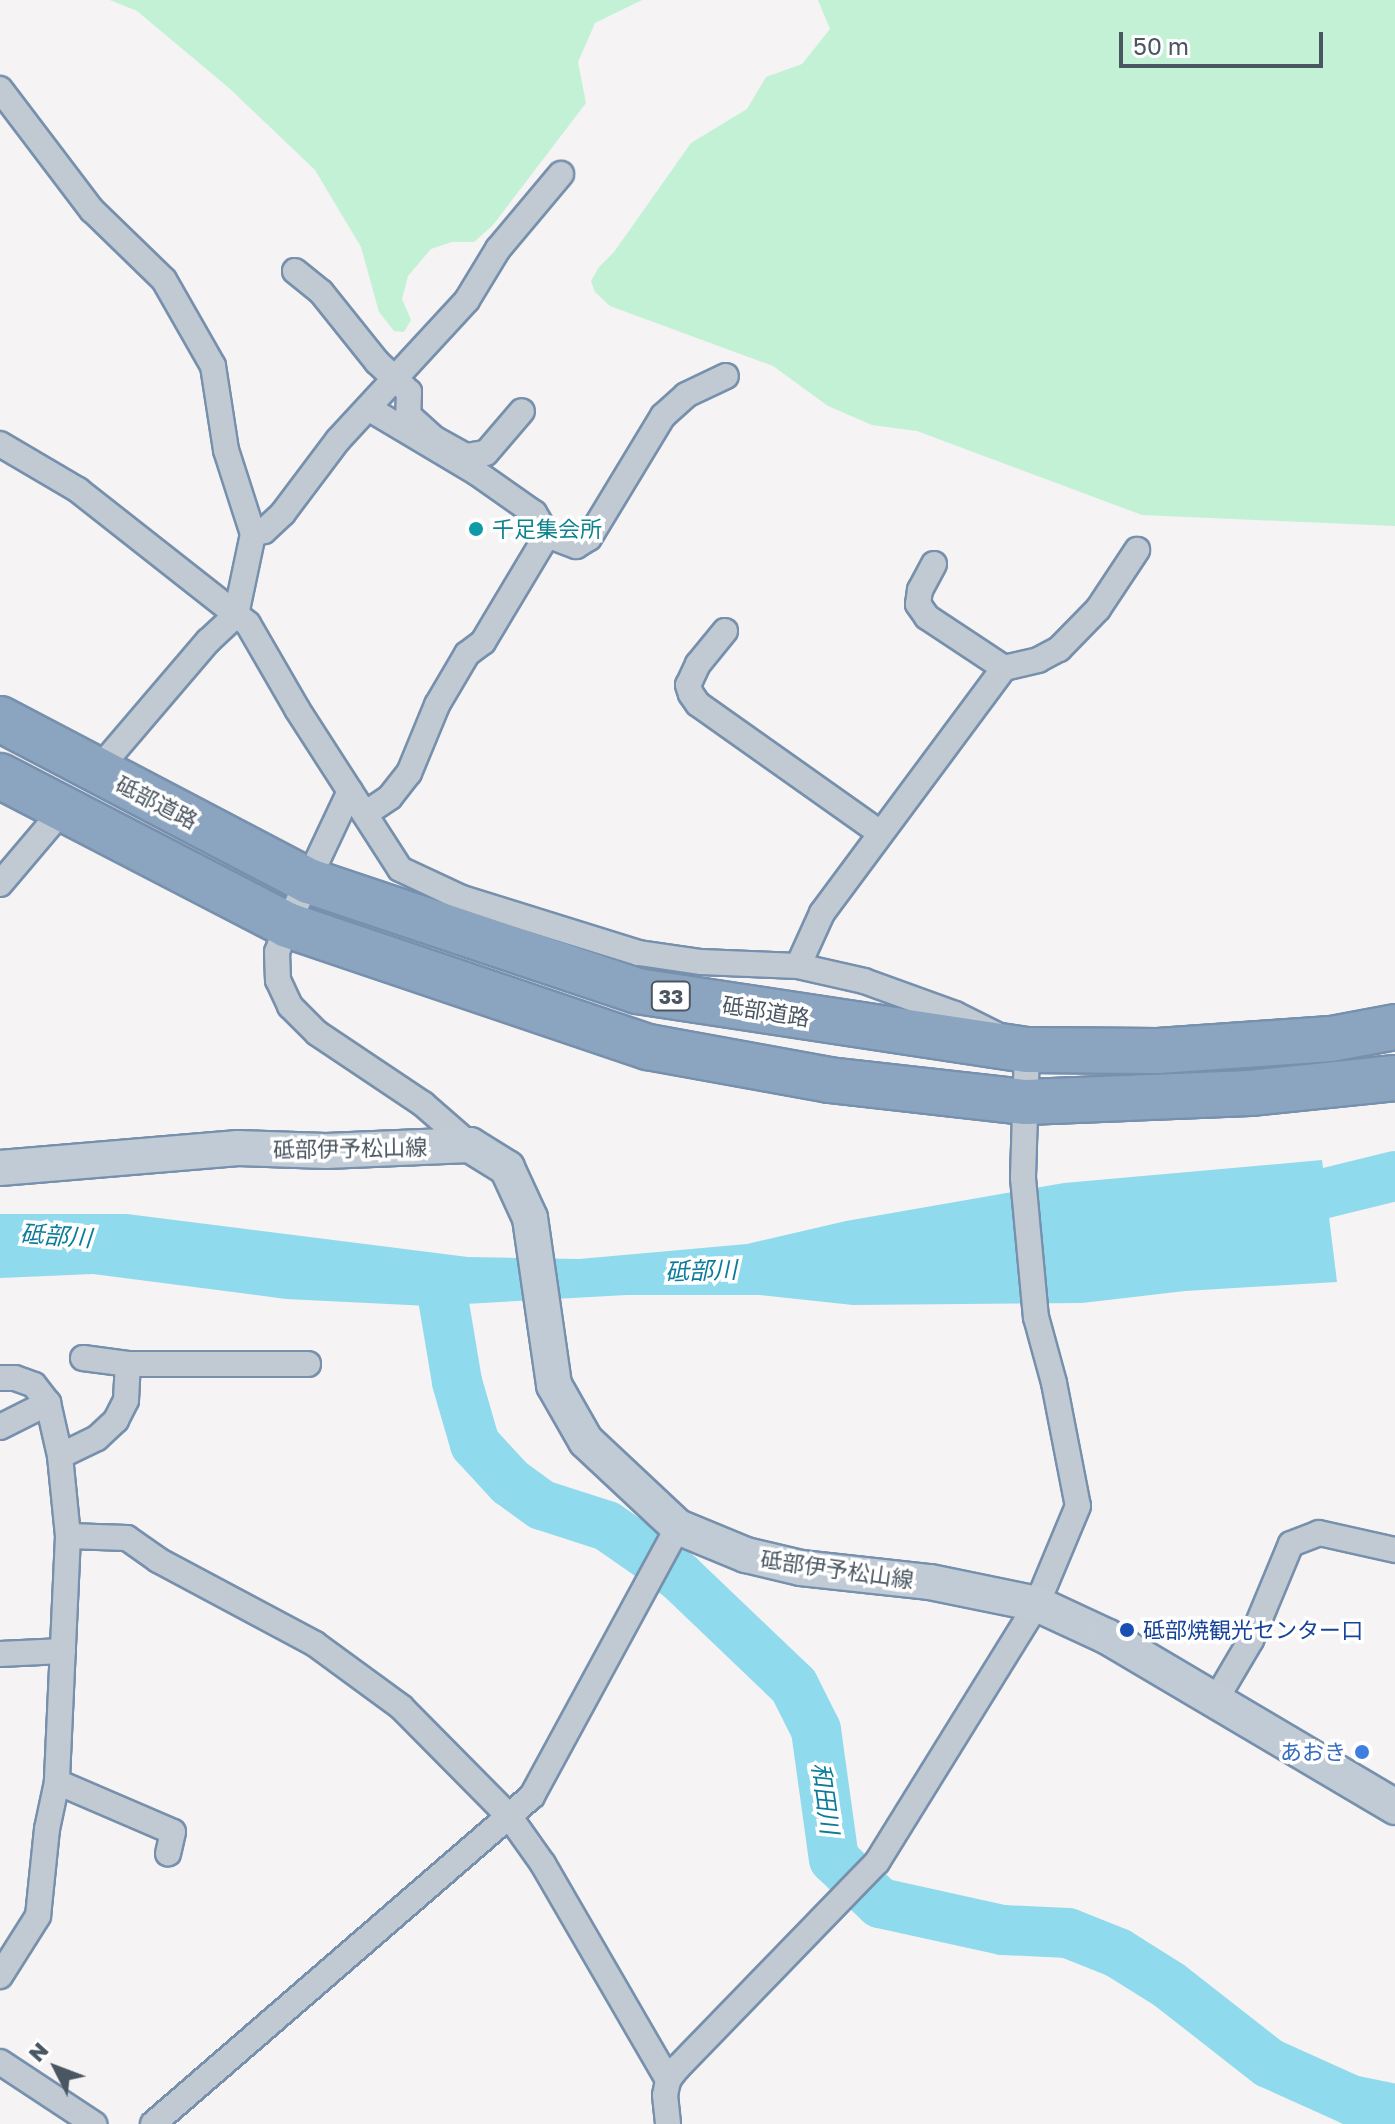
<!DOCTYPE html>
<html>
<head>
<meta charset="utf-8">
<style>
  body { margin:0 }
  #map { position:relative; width:1395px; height:2124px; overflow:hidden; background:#f5f3f3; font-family:"Golos Text","Noto Sans JP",sans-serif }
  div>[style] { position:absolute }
  .green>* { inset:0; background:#c3f1d5 }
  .water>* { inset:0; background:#90daee }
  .river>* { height:50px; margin:-25px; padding:0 25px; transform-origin:25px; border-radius:25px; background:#90daee }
  .roads { filter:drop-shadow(2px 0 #7690ad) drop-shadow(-2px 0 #7690ad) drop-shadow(0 2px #7690ad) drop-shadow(0 -2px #7690ad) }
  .street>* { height:24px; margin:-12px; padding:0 12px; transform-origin:12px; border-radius:12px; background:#c1cad2 }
  .secondary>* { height:34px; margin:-17px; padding:0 17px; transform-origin:17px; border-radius:17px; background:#c1cbd6 }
  .highway>* { height:44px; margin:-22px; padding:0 22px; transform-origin:22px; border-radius:22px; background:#8ba5c1 }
  .dots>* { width:22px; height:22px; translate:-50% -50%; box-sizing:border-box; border:4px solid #fff; border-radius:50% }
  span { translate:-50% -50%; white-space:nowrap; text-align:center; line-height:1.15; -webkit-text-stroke:7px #fff; paint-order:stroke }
  .shield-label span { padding:2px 6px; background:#fff; border:2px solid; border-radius:6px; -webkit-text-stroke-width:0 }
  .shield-label { font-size:20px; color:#4a5661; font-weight:700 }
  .culture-label { font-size:22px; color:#0d838f }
  .left { translate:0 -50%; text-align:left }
  .street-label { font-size:22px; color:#4a5661 }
  .transit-label { font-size:22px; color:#164399 }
  .shop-label { font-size:22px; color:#366cbe }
  .right { translate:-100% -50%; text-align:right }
  .water-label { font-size:24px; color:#0c7c9b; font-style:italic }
  .north { position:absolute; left:16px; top:2028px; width:80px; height:80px; -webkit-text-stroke:6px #fff; paint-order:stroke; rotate:312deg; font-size:22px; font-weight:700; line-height:32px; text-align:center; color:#4a5661 }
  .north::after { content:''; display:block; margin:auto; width:28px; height:36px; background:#4a5661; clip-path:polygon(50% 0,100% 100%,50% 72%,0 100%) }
  .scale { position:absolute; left:1119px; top:32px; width:204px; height:36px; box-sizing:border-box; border:4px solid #4a5661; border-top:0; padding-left:10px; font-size:24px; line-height:28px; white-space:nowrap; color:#4a5661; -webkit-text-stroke:6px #fff; paint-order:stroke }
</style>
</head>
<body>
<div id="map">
  <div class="green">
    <i style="clip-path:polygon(110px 0,642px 0,595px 23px,578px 62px,586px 103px,493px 225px,474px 242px,452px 242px,431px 249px,408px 276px,402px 299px,411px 320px,404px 332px,394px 331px,379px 312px,361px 247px,315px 170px,229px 88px,137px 11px)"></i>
    <i style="clip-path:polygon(818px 0,1395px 0,1395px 526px,1142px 515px,917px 431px,872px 425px,828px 406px,773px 366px,610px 306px,595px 292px,591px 281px,599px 267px,614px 252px,691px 143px,747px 109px,766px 77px,802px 64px,830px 29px)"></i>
  </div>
  <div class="water">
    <i style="clip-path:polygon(1322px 1160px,1337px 1282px,1185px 1291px,1082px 1303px,853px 1305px,760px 1295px,627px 1295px,429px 1306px,286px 1299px,93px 1274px,0 1278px,0 1214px,127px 1214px,468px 1257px,579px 1259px,747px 1244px,846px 1221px,1064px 1183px)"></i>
  </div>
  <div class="river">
    <i style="left:1261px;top:1209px;width:138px;rotate:-13.8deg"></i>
    <i style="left:440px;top:1280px;width:103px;rotate:80.5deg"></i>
    <i style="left:457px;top:1382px;width:65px;rotate:73.8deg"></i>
    <i style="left:475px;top:1444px;width:52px;rotate:47.4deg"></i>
    <i style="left:510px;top:1482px;width:39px;rotate:36deg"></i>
    <i style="left:542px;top:1505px;width:68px;rotate:17.9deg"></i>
    <i style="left:607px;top:1526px;width:88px;rotate:34.8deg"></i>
    <i style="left:679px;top:1576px;width:159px;rotate:43.7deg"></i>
    <i style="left:794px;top:1686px;width:49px;rotate:63.4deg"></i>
    <i style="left:816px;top:1730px;width:130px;rotate:82.1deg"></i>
    <i style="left:834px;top:1859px;width:64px;rotate:43.7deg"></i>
    <i style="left:880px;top:1903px;width:126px;rotate:12.4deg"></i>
    <i style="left:1003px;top:1930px;width:65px;rotate:2.6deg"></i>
    <i style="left:1068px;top:1933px;width:54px;rotate:21.8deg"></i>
    <i style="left:1118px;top:1953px;width:60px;rotate:32.1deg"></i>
    <i style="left:1169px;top:1985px;width:127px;rotate:38deg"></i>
    <i style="left:1269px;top:2063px;width:90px;rotate:24.3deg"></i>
    <i style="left:1351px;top:2100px;width:45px;rotate:11.6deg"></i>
  </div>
  <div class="roads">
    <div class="street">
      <i style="left:0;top:89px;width:152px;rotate:52.8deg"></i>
      <i style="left:92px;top:210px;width:100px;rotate:44.2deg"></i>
      <i style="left:164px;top:280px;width:99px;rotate:60.3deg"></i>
      <i style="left:213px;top:366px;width:85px;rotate:81.2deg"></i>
      <i style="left:226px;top:450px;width:88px;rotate:72.2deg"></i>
      <i style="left:253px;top:534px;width:83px;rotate:101.9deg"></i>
      <i style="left:236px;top:615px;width:38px;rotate:137deg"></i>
      <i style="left:208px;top:641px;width:171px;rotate:130.5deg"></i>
      <i style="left:295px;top:271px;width:33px;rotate:39deg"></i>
      <i style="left:321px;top:292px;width:90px;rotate:51.3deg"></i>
      <i style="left:377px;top:362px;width:44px;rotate:43.2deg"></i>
      <i style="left:409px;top:392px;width:23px;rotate:92deg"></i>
      <i style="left:408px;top:415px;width:36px;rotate:42deg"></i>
      <i style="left:435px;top:439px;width:35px;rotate:29deg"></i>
      <i style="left:466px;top:456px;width:20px;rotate:-9deg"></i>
      <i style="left:486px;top:453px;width:55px;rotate:-49.4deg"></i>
      <i style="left:368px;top:408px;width:127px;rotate:30.8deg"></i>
      <i style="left:477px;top:473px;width:70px;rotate:35.1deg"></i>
      <i style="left:534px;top:513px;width:26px;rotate:59deg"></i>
      <i style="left:0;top:444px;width:91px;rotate:30.5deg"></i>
      <i style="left:78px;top:490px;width:216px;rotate:38.2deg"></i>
      <i style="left:248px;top:624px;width:98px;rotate:60deg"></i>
      <i style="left:297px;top:709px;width:190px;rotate:57.2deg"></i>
      <i style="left:400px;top:869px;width:68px;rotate:25.1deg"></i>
      <i style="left:462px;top:898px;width:185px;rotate:17.3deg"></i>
      <i style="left:639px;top:953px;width:63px;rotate:8.3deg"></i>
      <i style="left:701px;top:962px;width:97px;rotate:2.4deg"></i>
      <i style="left:798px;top:966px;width:68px;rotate:12.8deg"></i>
      <i style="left:864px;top:981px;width:97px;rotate:19.9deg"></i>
      <i style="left:955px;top:1014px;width:80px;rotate:26.6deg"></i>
      <i style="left:1027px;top:1050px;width:128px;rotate:91.8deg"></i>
      <i style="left:1023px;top:1178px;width:140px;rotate:84.7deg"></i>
      <i style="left:1036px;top:1317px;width:68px;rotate:74.7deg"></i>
      <i style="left:1054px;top:1383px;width:125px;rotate:79deg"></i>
      <i style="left:1078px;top:1506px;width:106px;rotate:112.7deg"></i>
      <i style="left:1037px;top:1604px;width:304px;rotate:121.8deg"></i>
      <i style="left:877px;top:1862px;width:286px;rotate:134.1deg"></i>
      <i style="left:678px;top:2067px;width:16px;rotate:128deg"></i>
      <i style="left:668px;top:2080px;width:15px;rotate:101deg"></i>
      <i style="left:665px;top:2095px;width:29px;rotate:84deg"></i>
      <i style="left:253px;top:534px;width:11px;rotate:-15deg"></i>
      <i style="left:264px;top:531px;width:26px;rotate:-43deg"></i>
      <i style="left:283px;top:513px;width:91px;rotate:-53deg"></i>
      <i style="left:338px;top:440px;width:190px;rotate:-47.3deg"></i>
      <i style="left:467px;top:300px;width:60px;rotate:-58.7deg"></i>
      <i style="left:498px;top:249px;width:98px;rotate:-50deg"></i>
      <i style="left:934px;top:564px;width:30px;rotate:118deg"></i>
      <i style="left:920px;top:590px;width:14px;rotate:98deg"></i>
      <i style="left:918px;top:604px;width:16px;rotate:55deg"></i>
      <i style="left:927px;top:617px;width:92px;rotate:33.5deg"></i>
      <i style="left:725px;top:631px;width:43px;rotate:129.3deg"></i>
      <i style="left:698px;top:664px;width:23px;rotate:115deg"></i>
      <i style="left:688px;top:685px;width:9px;rotate:72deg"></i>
      <i style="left:691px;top:694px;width:12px;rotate:55deg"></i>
      <i style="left:698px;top:704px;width:222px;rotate:35.3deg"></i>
      <i style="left:350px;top:791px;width:148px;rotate:115.2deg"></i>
      <i style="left:287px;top:925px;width:29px;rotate:110deg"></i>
      <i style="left:277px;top:952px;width:28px;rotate:88deg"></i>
      <i style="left:278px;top:980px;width:29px;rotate:65deg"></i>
      <i style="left:290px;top:1006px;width:38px;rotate:45deg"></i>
      <i style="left:317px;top:1033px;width:128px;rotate:33.8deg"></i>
      <i style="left:423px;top:1104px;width:62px;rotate:41.1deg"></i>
      <i style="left:365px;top:814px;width:30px;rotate:-34deg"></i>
      <i style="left:390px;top:797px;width:31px;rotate:-52deg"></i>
      <i style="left:409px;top:773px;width:74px;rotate:-67.6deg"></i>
      <i style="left:437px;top:705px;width:59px;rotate:-59.5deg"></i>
      <i style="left:467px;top:654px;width:20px;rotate:-37deg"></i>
      <i style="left:483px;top:642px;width:125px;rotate:-59.1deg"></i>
      <i style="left:547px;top:535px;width:31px;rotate:21deg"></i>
      <i style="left:576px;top:546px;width:15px;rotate:-32deg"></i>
      <i style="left:589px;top:538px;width:143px;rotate:-58.8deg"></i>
      <i style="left:663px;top:416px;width:31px;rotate:-42deg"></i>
      <i style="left:686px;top:395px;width:44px;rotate:-25.4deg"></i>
      <i style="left:0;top:884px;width:96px;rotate:-49.7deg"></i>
      <i style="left:798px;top:966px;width:58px;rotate:-65.6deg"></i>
      <i style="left:822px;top:913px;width:305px;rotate:-53.4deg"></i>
      <i style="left:1004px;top:668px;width:35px;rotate:-13deg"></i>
      <i style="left:1038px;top:660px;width:24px;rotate:-28deg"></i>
      <i style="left:1059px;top:649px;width:56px;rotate:-45.7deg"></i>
      <i style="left:1098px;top:609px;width:71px;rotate:-56.5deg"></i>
      <i style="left:83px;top:1358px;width:45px;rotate:7.6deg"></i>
      <i style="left:128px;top:1364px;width:180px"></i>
      <i style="left:0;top:1378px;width:15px"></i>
      <i style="left:15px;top:1378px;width:20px;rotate:20deg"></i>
      <i style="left:34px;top:1385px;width:23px;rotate:52deg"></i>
      <i style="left:48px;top:1403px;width:54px;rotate:77.2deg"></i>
      <i style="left:60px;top:1456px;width:80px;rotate:84.3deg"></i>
      <i style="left:68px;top:1536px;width:246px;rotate:92.6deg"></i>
      <i style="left:57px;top:1782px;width:48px;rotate:102deg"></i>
      <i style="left:47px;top:1829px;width:87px;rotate:95.9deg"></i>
      <i style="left:38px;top:1916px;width:71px;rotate:122.3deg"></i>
      <i style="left:0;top:1427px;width:54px;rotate:-26.6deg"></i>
      <i style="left:60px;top:1456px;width:41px;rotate:-25.9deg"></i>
      <i style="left:97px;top:1438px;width:26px;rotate:-43deg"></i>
      <i style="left:116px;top:1420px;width:22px;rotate:-63deg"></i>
      <i style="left:126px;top:1400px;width:36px;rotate:-87deg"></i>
      <i style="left:68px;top:1536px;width:59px;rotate:1.9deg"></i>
      <i style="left:127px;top:1538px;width:38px;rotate:35deg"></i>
      <i style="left:158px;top:1560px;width:178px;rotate:28.1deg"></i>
      <i style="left:315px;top:1644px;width:107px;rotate:36.2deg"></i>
      <i style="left:401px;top:1707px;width:153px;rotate:45.3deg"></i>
      <i style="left:509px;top:1816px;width:59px;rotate:54.7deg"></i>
      <i style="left:543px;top:1864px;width:250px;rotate:59.9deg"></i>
      <i style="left:0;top:1654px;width:63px;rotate:-2.7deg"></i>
      <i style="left:1215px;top:1701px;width:71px;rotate:-59.5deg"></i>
      <i style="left:1251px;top:1640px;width:104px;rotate:-67.4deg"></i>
      <i style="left:1291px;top:1544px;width:30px;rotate:-21deg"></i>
      <i style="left:1319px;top:1533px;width:78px;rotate:12.6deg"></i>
      <i style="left:57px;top:1782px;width:126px;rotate:23.3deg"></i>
      <i style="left:173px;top:1832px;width:22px;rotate:103deg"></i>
      <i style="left:0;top:2062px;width:113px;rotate:33.4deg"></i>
      <i style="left:153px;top:2124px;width:501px;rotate:-40.87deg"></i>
      <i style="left:532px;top:1796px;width:306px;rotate:-61.5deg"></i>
    </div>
    <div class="secondary">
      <i style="left:0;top:1168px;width:239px;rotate:-4.8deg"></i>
      <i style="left:238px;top:1148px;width:88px;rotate:2deg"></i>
      <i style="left:326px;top:1151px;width:144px;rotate:-2.4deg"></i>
      <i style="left:470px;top:1145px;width:44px;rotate:31.9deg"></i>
      <i style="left:507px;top:1168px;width:55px;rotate:65.3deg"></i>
      <i style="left:530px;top:1218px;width:169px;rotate:81.8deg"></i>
      <i style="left:554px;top:1385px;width:64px;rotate:60.3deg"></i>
      <i style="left:586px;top:1441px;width:126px;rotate:43.1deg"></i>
      <i style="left:678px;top:1527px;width:74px;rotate:22.4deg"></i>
      <i style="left:746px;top:1555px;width:57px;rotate:13.3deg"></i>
      <i style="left:801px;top:1568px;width:130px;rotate:6.2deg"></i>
      <i style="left:930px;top:1582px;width:109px;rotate:11.6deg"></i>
      <i style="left:1037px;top:1604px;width:78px;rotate:24.9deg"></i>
      <i style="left:1108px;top:1637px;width:334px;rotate:30.6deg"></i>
    </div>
    <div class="highway">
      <i style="left:0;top:719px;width:349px;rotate:27.7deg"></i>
      <i style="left:309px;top:881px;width:346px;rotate:18.5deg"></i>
      <i style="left:637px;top:991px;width:394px;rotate:8.6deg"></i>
      <i style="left:1027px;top:1050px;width:131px;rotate:0.4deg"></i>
      <i style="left:1158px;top:1051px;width:173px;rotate:-4deg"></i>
      <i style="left:1331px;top:1039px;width:65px;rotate:-10.6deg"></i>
      <i style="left:0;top:776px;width:323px;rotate:27.4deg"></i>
      <i style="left:287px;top:925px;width:381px;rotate:18.7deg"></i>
      <i style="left:648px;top:1047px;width:184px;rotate:10.3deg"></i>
      <i style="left:829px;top:1080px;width:198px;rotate:6.4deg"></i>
      <i style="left:1026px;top:1102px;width:224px;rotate:-2.3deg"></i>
      <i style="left:1250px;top:1093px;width:146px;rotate:-5.9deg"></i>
    </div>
  </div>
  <div class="dots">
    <i style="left:476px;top:529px;background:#0f9aa8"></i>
    <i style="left:1127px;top:1630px;background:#1a4fb4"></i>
    <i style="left:1362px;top:1752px;background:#3f7fe0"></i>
  </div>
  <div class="shield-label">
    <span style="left:671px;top:996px">33</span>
  </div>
  <div class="culture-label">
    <span class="left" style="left:492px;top:529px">千足集会所</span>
  </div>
  <div class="street-label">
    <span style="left:157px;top:802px;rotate:27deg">砥部道路</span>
    <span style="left:766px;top:1011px;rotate:9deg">砥部道路</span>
    <span style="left:350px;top:1148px;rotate:-1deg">砥部伊予松山線</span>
    <span style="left:837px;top:1569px;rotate:8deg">砥部伊予松山線</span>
  </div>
  <div class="transit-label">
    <span class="left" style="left:1143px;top:1630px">砥部焼観光センター口</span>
  </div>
  <div class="shop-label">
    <span class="right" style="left:1346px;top:1752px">あおき</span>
  </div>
  <div class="water-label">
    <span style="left:56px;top:1235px;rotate:4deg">砥部川</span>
    <span style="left:701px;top:1270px;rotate:-2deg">砥部川</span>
    <span style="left:826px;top:1798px;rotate:82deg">和田川</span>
  </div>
  <div class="north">N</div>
  <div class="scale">50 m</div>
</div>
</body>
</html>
